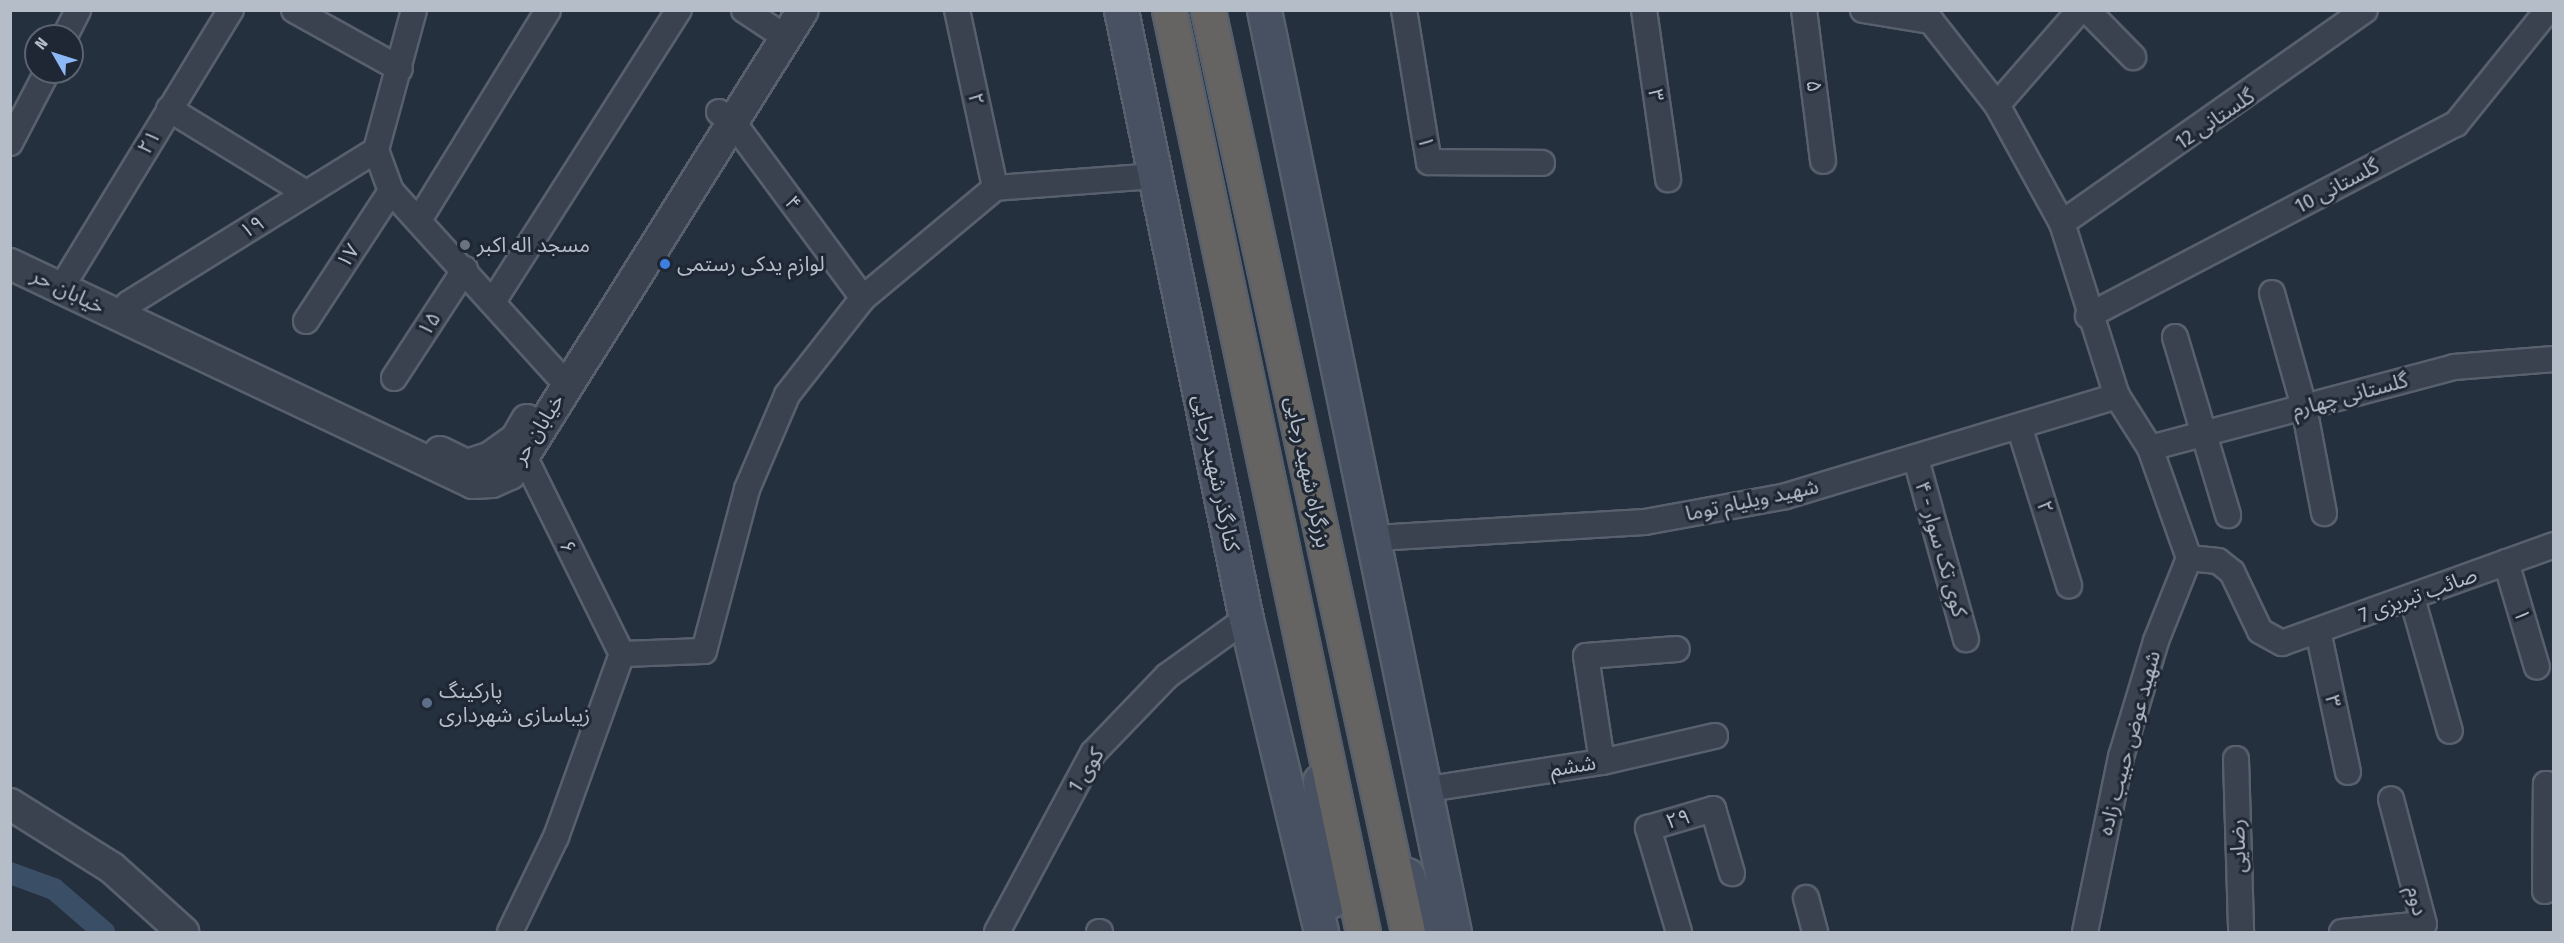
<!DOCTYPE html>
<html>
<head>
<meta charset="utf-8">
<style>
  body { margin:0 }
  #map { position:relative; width:2564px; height:943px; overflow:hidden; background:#25303e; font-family:"Fira Sans Condensed","Noto Sans Arabic",sans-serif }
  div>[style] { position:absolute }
  .canal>* { height:22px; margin:-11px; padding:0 11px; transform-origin:11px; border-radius:11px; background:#3a4f66 }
  .roads { filter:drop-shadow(2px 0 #57606c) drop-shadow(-2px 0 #57606c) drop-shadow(0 2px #57606c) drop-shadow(0 -2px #57606c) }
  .minor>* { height:24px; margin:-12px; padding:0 12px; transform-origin:12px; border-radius:12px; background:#39424e }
  .tertiary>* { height:30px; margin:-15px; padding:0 15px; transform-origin:15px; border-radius:15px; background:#39424e }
  .secondary>* { height:33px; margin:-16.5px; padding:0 16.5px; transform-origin:16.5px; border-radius:16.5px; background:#475161 }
  .trunk>* { height:33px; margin:-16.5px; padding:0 16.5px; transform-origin:16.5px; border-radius:16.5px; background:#656462 }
  .dots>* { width:16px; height:16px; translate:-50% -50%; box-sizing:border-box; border:3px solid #1e2733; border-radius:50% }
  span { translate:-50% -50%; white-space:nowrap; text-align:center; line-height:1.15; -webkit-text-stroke:6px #1e2733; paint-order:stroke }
  .street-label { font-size:21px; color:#b5bdc9 }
  .poi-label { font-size:21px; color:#b5bdc9 }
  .left { translate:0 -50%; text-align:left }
  .frame { position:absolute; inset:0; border:12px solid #b5bdc9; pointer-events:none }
  .north { position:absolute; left:24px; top:24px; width:60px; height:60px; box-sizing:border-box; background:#1e2733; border:2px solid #5a636f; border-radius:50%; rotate:309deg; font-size:16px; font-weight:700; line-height:24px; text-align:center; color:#b5bdc9 }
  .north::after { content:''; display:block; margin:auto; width:21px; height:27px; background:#8db9f6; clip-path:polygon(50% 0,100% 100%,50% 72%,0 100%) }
</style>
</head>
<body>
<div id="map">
  <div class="canal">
    <i style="left:10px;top:873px;width:47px;rotate:20deg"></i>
    <i style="left:54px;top:889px;width:66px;rotate:40.7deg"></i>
  </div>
  <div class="roads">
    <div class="minor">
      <i style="left:294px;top:10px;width:121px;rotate:29.1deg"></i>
      <i style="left:414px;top:10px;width:145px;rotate:105.2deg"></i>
      <i style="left:376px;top:150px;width:44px;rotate:69.9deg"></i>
      <i style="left:391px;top:191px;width:261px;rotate:47.8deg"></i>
      <i style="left:744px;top:10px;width:49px;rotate:33.4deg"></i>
      <i style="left:957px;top:10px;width:182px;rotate:77.9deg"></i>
      <i style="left:1404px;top:10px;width:154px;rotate:80.7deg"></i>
      <i style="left:1429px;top:162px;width:113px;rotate:0.5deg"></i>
      <i style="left:1644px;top:10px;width:171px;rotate:81.9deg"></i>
      <i style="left:1804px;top:10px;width:152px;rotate:82.8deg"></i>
      <i style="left:1863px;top:10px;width:69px;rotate:9.2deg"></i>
      <i style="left:2087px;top:10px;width:66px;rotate:45.6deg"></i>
      <i style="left:1931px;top:21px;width:107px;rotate:51.8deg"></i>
      <i style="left:1997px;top:105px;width:135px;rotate:61.2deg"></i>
      <i style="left:2062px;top:223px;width:182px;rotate:72.4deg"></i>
      <i style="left:2117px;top:396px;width:62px;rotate:57.6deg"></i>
      <i style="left:2150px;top:448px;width:117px;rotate:70.5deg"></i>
      <i style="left:65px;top:36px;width:29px;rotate:-63deg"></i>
      <i style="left:1997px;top:105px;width:126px;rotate:-48.9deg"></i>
      <i style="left:169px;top:109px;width:161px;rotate:31.5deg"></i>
      <i style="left:719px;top:112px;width:16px;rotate:35deg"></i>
      <i style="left:732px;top:121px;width:220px;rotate:53.5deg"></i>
      <i style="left:10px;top:143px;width:80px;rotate:-62.5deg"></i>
      <i style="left:419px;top:220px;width:246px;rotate:-58.4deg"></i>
      <i style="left:2062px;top:223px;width:370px;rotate:-35.1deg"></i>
      <i style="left:69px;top:275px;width:311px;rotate:-58.6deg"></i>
      <i style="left:2272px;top:293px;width:118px;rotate:74.3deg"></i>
      <i style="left:2304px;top:407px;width:108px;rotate:79.3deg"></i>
      <i style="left:494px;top:300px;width:344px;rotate:-57.5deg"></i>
      <i style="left:128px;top:304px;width:292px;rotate:-31.8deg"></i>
      <i style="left:2088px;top:316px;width:415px;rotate:-27.6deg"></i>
      <i style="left:2456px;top:124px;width:146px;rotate:-51.1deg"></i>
      <i style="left:306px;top:321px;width:155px;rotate:-56.8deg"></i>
      <i style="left:2175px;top:337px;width:186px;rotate:73.4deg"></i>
      <i style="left:394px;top:378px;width:130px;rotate:-56.9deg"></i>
      <i style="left:2020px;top:429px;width:164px;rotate:72.6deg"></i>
      <i style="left:518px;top:444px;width:234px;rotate:63.7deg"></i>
      <i style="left:2150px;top:448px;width:315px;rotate:-14.9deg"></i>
      <i style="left:2454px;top:367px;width:100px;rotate:-4.6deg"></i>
      <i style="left:1916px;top:459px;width:187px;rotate:74.5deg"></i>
      <i style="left:1376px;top:538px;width:269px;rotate:-3.4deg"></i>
      <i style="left:1645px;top:522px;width:143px;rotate:-10.4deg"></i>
      <i style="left:1786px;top:496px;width:346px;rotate:-16.8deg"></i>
      <i style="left:2189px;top:558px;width:29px;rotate:6deg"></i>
      <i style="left:2218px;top:561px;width:18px;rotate:38deg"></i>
      <i style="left:2232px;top:572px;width:65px;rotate:64.6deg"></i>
      <i style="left:2260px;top:631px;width:25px;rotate:29deg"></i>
      <i style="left:2282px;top:643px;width:289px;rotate:-19.8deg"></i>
      <i style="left:2506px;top:562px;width:109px;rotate:73.6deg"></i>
      <i style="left:2412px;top:598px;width:138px;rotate:74.1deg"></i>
      <i style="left:2318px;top:631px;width:144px;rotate:78deg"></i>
      <i style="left:622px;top:654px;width:82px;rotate:-2.1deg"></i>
      <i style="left:704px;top:651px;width:168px;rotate:-75.1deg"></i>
      <i style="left:747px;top:489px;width:102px;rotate:-66.9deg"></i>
      <i style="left:787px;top:395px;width:123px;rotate:-51.9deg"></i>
      <i style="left:863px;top:298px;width:172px;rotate:-39.8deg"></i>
      <i style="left:995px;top:188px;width:160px;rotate:-4.3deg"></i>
      <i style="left:2236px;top:759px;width:173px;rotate:88.3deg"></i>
      <i style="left:1602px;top:762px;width:107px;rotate:-98.6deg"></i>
      <i style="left:1586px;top:656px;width:91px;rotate:-4.4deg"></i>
      <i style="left:1429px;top:789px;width:175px;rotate:-8.9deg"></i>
      <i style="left:1602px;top:762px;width:116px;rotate:-13deg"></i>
      <i style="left:2545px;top:891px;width:107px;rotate:-89.5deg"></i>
      <i style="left:2546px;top:784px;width:8px;rotate:14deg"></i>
      <i style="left:1806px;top:898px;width:35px;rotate:75deg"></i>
      <i style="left:510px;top:932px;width:106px;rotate:-64.2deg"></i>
      <i style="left:556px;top:837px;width:195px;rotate:-70.2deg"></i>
      <i style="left:997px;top:932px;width:203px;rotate:-61.8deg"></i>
      <i style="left:1093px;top:753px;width:107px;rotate:-46.1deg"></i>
      <i style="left:1167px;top:676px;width:97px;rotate:-35.8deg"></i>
      <i style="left:1099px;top:932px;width:1px"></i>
      <i style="left:1679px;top:932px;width:109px;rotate:-106.6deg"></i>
      <i style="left:1648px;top:828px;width:68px;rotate:-16.3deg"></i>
      <i style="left:1713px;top:809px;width:67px;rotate:73.5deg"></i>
      <i style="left:2085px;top:932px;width:179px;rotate:-78.4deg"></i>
      <i style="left:2121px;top:757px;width:121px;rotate:-73.2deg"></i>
      <i style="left:2156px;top:641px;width:89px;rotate:-68.3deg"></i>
      <i style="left:2342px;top:932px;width:82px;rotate:-5.6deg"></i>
      <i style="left:2424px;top:924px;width:129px;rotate:-104.8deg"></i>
    </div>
    <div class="tertiary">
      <i style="left:10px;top:264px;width:512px;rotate:25.31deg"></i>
      <i style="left:473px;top:483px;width:19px;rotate:-3deg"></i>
      <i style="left:492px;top:482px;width:20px;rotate:-24deg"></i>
      <i style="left:510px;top:474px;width:21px;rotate:-53deg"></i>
      <i style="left:523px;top:457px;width:527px;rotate:-57.94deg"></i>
      <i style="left:440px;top:452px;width:30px;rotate:26deg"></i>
      <i style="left:467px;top:465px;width:25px;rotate:-18deg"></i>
      <i style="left:491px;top:457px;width:31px;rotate:-36deg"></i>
      <i style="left:516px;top:439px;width:22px;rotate:-60deg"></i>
      <i style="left:10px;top:804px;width:120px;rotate:32.1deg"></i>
      <i style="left:112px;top:868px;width:96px;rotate:42deg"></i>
    </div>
    <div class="secondary">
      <i style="left:1121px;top:10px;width:622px;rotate:78.4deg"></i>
      <i style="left:1246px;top:619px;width:322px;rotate:76.5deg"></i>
      <i style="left:1264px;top:10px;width:941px;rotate:78.36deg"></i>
      <i style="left:1320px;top:781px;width:120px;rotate:84.7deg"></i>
      <i style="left:1407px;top:875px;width:60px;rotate:70.7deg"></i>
    </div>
    <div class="trunk">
      <i style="left:1169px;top:10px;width:942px;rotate:78.12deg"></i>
      <i style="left:1208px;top:10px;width:943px;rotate:77.76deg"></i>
    </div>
  </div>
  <div class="dots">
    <i style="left:465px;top:245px;background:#6b7280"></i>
    <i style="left:665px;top:264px;background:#3f7fe0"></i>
    <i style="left:427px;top:703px;background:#5c6f8a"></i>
  </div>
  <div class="street-label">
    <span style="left:1814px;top:86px;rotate:83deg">۵</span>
    <span style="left:1656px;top:95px;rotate:82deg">۳</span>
    <span style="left:976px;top:99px;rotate:78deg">۲</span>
    <span style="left:2215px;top:119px;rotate:-34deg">گلستانی 12</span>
    <span style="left:149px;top:142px;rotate:-59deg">۲۱</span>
    <span style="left:1426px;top:142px;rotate:81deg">۱</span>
    <span style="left:2337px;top:186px;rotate:-28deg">گلستانی 10</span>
    <span style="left:793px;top:203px;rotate:54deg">۴</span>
    <span style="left:252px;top:227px;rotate:-32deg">۱۹</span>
    <span style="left:348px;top:256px;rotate:-57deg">۱۷</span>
    <span style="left:68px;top:291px;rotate:26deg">خیابان حر</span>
    <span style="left:429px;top:324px;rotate:-57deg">۱۵</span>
    <span style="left:2350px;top:395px;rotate:-15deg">گلستانی چهارم</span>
    <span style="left:538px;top:429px;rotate:-58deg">خیابان حر</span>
    <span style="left:1308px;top:472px;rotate:78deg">بزرگراه شهید رجایی</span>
    <span style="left:1216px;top:473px;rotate:78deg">کنارگذر شهید رجایی</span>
    <span style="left:1752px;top:500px;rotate:-12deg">شهید ویلیام توما</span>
    <span style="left:2045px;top:507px;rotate:73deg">۲</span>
    <span style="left:568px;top:547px;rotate:63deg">۶</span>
    <span style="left:1941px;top:549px;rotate:74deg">۴ - کوی تک سوار</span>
    <span style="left:2418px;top:595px;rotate:-20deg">صائب تبریزی 7</span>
    <span style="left:2522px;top:615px;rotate:74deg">۱</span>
    <span style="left:2333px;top:701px;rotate:78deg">۳</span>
    <span style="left:2129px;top:743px;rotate:-75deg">شهید عوض حبیب زاده</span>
    <span style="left:1573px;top:766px;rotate:-9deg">ششم</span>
    <span style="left:1086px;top:770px;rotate:-58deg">کوی 1</span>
    <span style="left:1678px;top:819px;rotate:-16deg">۲۹</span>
    <span style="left:2238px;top:846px;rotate:-92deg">رضایی</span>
    <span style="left:2417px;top:901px;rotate:77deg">دوم</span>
  </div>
  <div class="poi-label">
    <span class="left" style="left:477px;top:245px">مسجد اله اکبر</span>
    <span class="left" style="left:677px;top:264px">لوازم یدکی رستمی</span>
    <span class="left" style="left:439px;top:703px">پارکینگ<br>زیباسازی شهرداری</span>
  </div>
  <div class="frame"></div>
  <div class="north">N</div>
</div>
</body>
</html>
